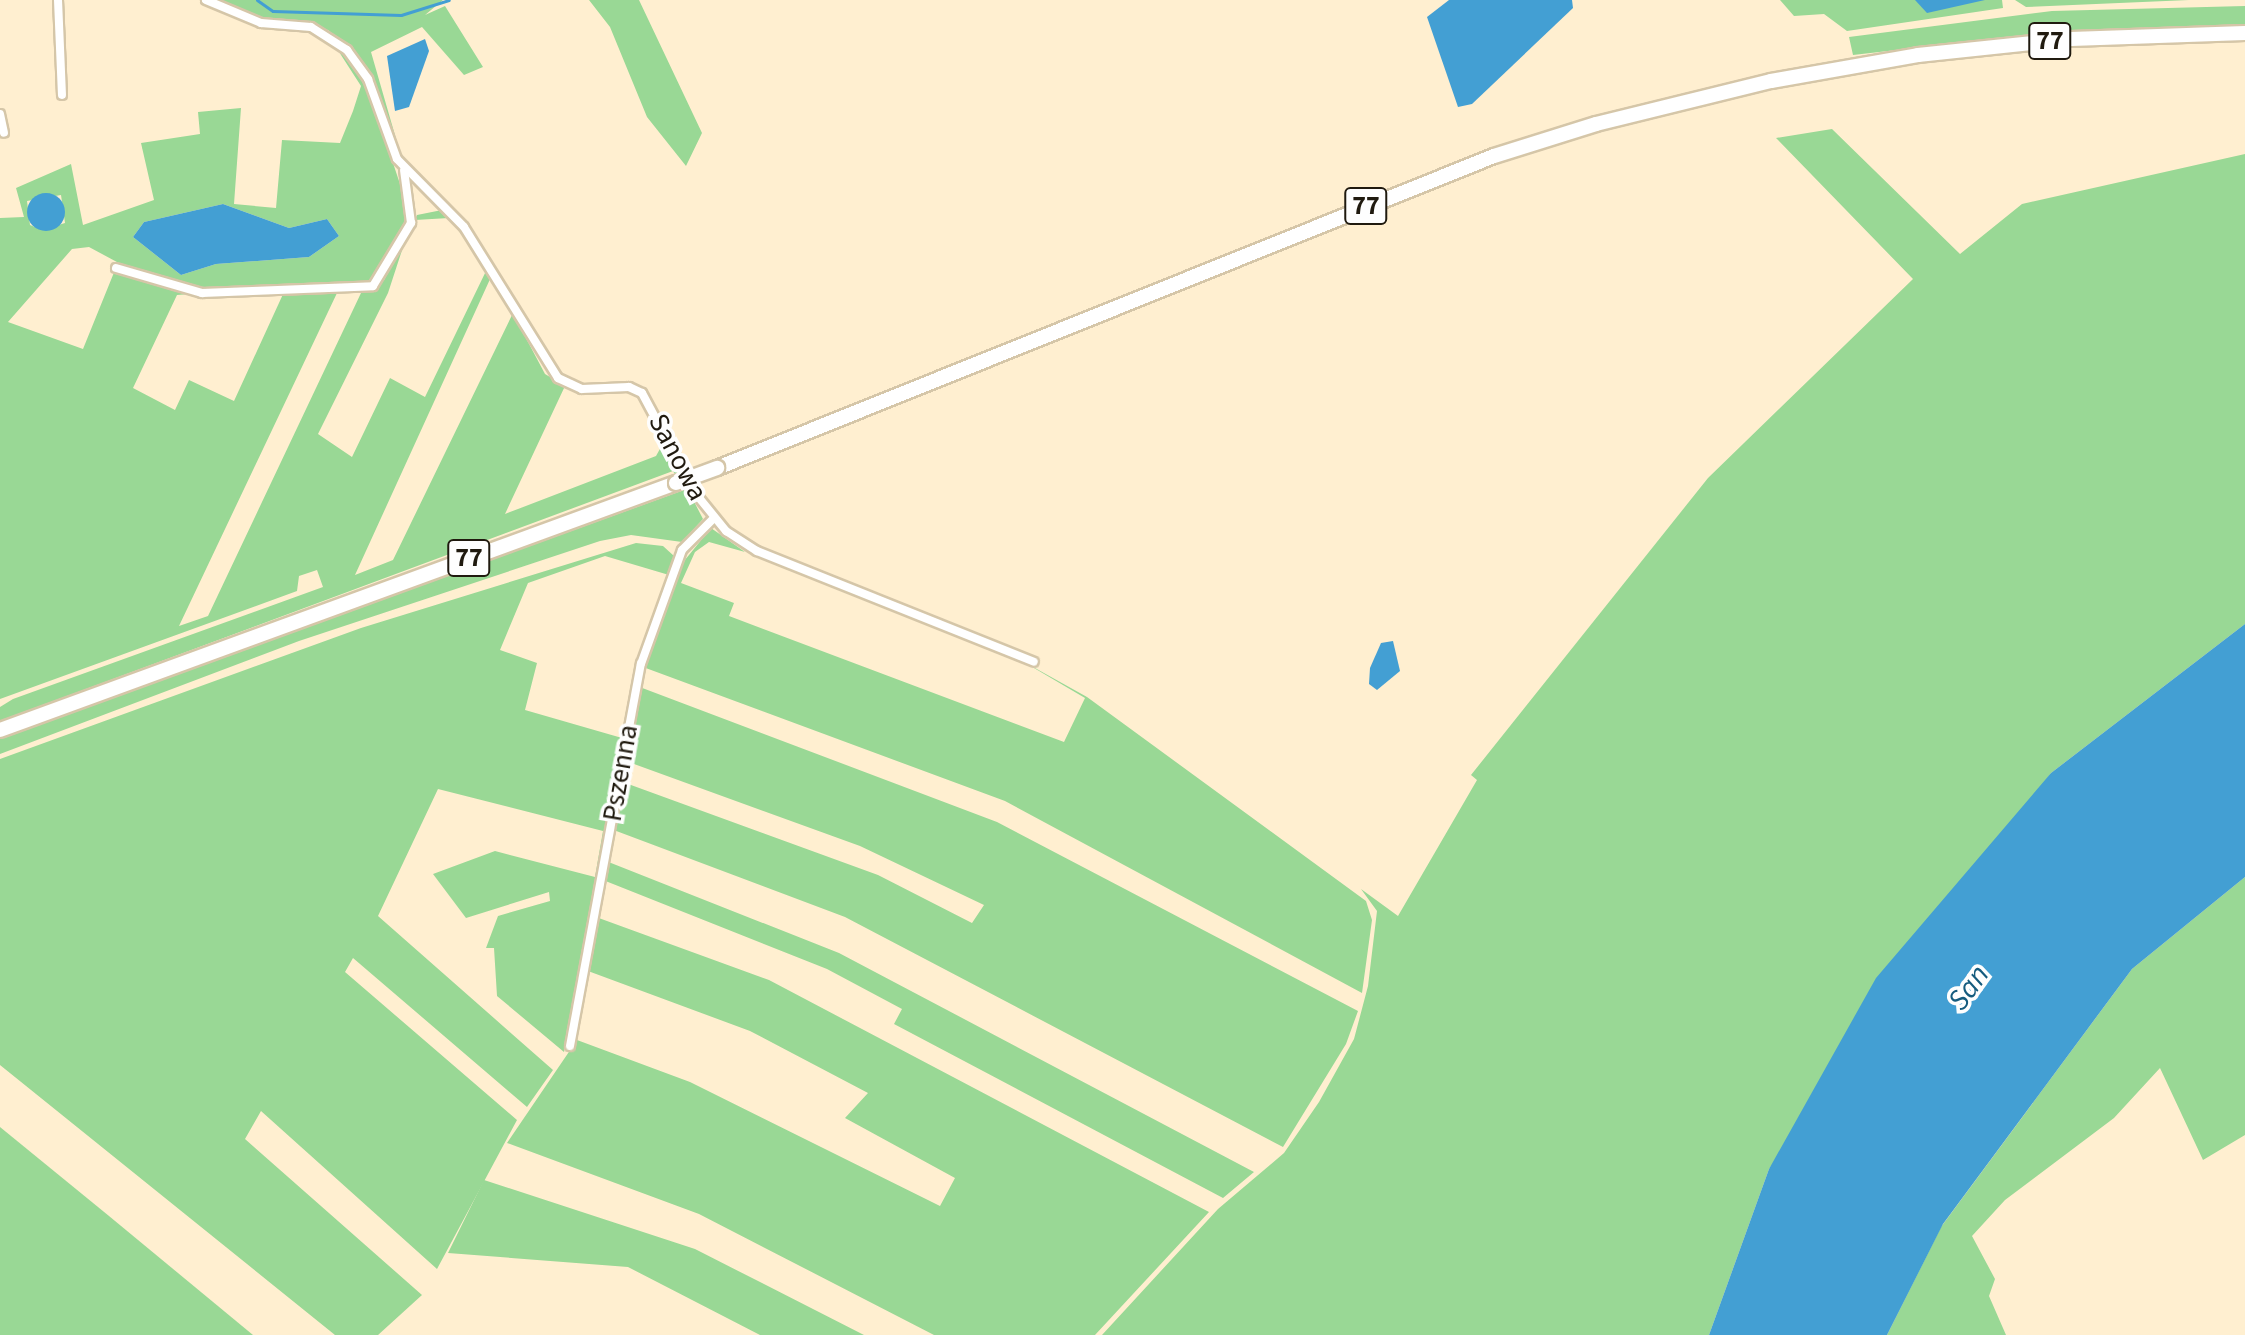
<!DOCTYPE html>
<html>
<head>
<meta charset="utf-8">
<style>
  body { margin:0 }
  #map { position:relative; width:2245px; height:1335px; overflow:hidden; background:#ffefd0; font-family:"Source Sans 3",sans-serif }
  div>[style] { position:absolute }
  .green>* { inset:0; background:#99d895 }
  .water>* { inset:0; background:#439fd3 }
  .round { border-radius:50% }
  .stream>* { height:3px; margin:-1.5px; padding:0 1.5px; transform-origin:1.5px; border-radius:1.5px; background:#439fd3 }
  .roads { filter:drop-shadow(2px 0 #d5c6a8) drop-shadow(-2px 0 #d5c6a8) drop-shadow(0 2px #d5c6a8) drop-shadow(0 -2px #d5c6a8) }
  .street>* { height:8px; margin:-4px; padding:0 4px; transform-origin:4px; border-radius:4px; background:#fff }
  .primary>* { height:14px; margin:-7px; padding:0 7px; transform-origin:7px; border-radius:7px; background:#fff }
  .bridges { filter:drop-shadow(2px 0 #d5c6a8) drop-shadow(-2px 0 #d5c6a8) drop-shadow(0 2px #d5c6a8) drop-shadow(0 -2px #d5c6a8) }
  .primary-bridge>* { height:14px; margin:-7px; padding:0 7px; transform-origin:7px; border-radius:7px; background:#fff }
  span { translate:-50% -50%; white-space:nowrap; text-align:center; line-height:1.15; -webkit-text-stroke:7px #fefefe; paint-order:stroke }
  .shield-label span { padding:2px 6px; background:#fefefe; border:2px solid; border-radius:6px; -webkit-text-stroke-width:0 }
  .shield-label { font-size:26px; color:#201a0f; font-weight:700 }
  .street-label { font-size:28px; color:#201a0f }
  .water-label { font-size:30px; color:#155b7e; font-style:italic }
</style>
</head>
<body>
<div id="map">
  <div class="green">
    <i style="clip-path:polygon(212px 0,443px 0,425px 15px,445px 6px,483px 67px,464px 75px,422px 27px,371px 52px,403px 163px,352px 52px,328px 30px,259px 20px)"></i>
    <i style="clip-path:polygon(589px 0,639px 0,702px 133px,686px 166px,647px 117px,610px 27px)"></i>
    <i style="clip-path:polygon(1780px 0,2002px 0,2003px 8px,1847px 31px,1824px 14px,1794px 16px)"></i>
    <i style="clip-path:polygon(2015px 0,2189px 0,2026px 7px)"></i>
    <i style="clip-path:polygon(2245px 6px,2245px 25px,2044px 33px,1853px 55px,1849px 37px,2052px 11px)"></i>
    <i style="clip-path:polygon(evenodd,332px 41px,366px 82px,409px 211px,382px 275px,360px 287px,204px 291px,156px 283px,89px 247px,72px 249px,8px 322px,83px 349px,115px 270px,190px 294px,177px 295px,133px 388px,175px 410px,189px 380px,234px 401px,284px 292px,229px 294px,260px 291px,337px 293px,179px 626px,208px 616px,361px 293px,384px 280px,405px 241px,388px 293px,318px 434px,352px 457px,390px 378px,425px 397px,487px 269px,491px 277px,355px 575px,393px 560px,513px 313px,501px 291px,545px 374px,565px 386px,505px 514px,656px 456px,661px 447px,649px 414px,703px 519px,682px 542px,631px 535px,600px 541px,299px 641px,0 754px,0 738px,684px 490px,673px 471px,0 721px,0 707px,13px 699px,323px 587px,317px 570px,299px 576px,297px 591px,0 699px,0 218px,24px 217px,16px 188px,71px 164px,83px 225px,154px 200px,141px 143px,200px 134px,198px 112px,241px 108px,234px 204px,276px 208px,282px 140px,340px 143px,353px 111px,361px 86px,332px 41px,61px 195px,65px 223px,42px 230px,30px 225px,27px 201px,61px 195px,332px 41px,223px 204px,289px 228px,327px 219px,339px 236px,309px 257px,216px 264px,181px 275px,133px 237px,144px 222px,223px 204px)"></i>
    <i style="clip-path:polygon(1832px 129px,1960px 254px,2022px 204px,2245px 154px,2245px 624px,2051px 773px,1769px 1169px,1709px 1335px,1102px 1335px,1218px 1209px,1284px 1153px,1319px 1102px,1354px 1039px,1368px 986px,1377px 911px,1361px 889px,1398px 916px,1477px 780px,1471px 775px,1708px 478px,1913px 279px,1776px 138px)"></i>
    <i style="clip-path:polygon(442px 210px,459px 225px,481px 260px,449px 218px,415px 220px,409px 234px,417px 215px)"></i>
    <i style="clip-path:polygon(711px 528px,745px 552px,709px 542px,695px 552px,681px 583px,734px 603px,729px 616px,1064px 742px,1085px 698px,1017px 658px,1087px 697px,1366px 901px,1372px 920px,1362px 993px,1005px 801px,643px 667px,680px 566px)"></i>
    <i style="clip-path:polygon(636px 543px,663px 546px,674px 556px,671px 576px,631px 690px,669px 575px,605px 556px,528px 583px,500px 650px,537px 663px,525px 710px,622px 738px,564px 1052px,497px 996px,494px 948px,486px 948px,498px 916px,550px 901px,549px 892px,466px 918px,433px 874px,495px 851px,595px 877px,603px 831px,438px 789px,378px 916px,553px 1070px,527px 1107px,353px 958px,345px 972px,517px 1120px,437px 1269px,261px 1111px,245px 1139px,422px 1295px,378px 1335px,335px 1335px,0 1065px,0 759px,361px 628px)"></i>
    <i style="clip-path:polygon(637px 686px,997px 822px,1358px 1011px,1346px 1044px,1283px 1147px,845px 917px,611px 829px,620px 781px,878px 875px,972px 923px,984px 905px,860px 846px,623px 760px)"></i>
    <i style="clip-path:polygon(606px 861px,839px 953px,1254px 1172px,1223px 1198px,894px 1024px,902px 1009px,827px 969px,603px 880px)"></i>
    <i style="clip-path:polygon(2245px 877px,2245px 1135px,2203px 1160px,2160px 1068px,2114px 1118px,2005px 1200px,1972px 1236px,1995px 1279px,1989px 1296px,2006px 1335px,1887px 1335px,1941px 1227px,2132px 969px)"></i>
    <i style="clip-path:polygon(596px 917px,769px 980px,1209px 1212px,1095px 1335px,934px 1335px,699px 1214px,507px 1143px,577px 1040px,690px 1082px,940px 1206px,955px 1178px,845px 1118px,868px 1093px,750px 1031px,588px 971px)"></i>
    <i style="clip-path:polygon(0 1127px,109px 1216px,253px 1335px,0 1335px)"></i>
    <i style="clip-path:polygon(484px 1180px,695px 1249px,864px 1335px,760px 1335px,628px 1267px,448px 1253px)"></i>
  </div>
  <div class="water">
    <i style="clip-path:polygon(1449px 0,1572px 0,1573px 8px,1472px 104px,1458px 107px,1427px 17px)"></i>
    <i style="clip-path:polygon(1915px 0,1985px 0,1927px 13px)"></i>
    <i style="clip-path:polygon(425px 39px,429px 51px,409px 107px,395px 111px,387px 56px)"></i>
    <i class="round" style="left:27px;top:193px;width:38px;height:38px"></i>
    <i style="clip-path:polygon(223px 204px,289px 228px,327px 219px,339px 236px,309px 257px,216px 264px,181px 275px,133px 237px,144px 222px)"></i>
    <i style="clip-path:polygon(2245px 624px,2245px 877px,2132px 969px,1943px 1224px,1887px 1335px,1709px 1335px,1769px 1169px,1876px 978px,2051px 773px)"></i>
    <i style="clip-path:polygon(1393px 641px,1400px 671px,1377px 690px,1369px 684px,1370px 668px,1381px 643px)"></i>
  </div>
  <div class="stream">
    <i style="left:257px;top:0;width:19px;rotate:35deg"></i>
    <i style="left:273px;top:11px;width:128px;rotate:1.8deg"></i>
    <i style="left:401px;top:15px;width:50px;rotate:-17.4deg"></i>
  </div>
  <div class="roads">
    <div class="street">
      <i style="left:58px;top:0;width:95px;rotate:87.6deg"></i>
      <i style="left:206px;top:0;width:60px;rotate:22.7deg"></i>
      <i style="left:261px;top:23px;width:50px;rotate:4.6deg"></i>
      <i style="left:311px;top:27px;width:43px;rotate:32.6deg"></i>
      <i style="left:347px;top:50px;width:36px;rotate:54deg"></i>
      <i style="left:368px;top:79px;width:85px;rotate:70.1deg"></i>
      <i style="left:397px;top:159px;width:95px;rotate:45.4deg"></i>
      <i style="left:464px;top:227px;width:178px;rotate:58.1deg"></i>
      <i style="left:558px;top:378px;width:26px;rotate:25deg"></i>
      <i style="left:582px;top:389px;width:47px;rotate:-2.4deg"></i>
      <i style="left:629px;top:387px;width:14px;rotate:25deg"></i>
      <i style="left:642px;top:393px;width:115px;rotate:61.9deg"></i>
      <i style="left:696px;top:494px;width:48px;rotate:51deg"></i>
      <i style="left:726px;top:531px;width:37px;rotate:33deg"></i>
      <i style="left:757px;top:551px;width:298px;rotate:21.8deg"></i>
      <i style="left:0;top:114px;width:19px;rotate:78deg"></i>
      <i style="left:116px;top:268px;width:90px;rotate:16.2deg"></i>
      <i style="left:202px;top:293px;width:171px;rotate:-2.3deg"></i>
      <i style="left:373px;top:286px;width:74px;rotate:-58.9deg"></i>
      <i style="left:411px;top:223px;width:53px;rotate:-97.5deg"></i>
      <i style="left:570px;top:1046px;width:389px;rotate:-79.5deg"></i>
      <i style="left:641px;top:664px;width:121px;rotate:-70.2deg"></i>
      <i style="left:682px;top:550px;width:44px;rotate:-45deg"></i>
    </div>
    <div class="primary">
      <i style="left:717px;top:468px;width:837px;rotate:-21.88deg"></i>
      <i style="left:1494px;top:156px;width:107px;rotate:-17.4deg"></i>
      <i style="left:1596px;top:124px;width:180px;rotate:-13.8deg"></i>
      <i style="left:1771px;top:81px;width:149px;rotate:-10deg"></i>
      <i style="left:1918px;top:55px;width:154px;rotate:-6deg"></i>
      <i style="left:2071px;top:39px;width:174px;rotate:-2deg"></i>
      <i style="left:0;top:730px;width:720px;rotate:-20.07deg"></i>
    </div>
  </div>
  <div class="bridges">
    <div class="primary-bridge">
      <i style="left:676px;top:483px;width:44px;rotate:-20.1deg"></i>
    </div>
  </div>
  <div class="shield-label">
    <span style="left:2050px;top:41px">77</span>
    <span style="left:1366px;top:206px">77</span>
    <span style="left:469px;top:558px">77</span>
  </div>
  <div class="street-label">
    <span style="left:678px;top:457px;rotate:62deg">Sanowa</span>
    <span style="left:620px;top:773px;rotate:-80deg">Pszenna</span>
  </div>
  <div class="water-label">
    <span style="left:1969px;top:988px;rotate:-54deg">San</span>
  </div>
</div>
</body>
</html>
